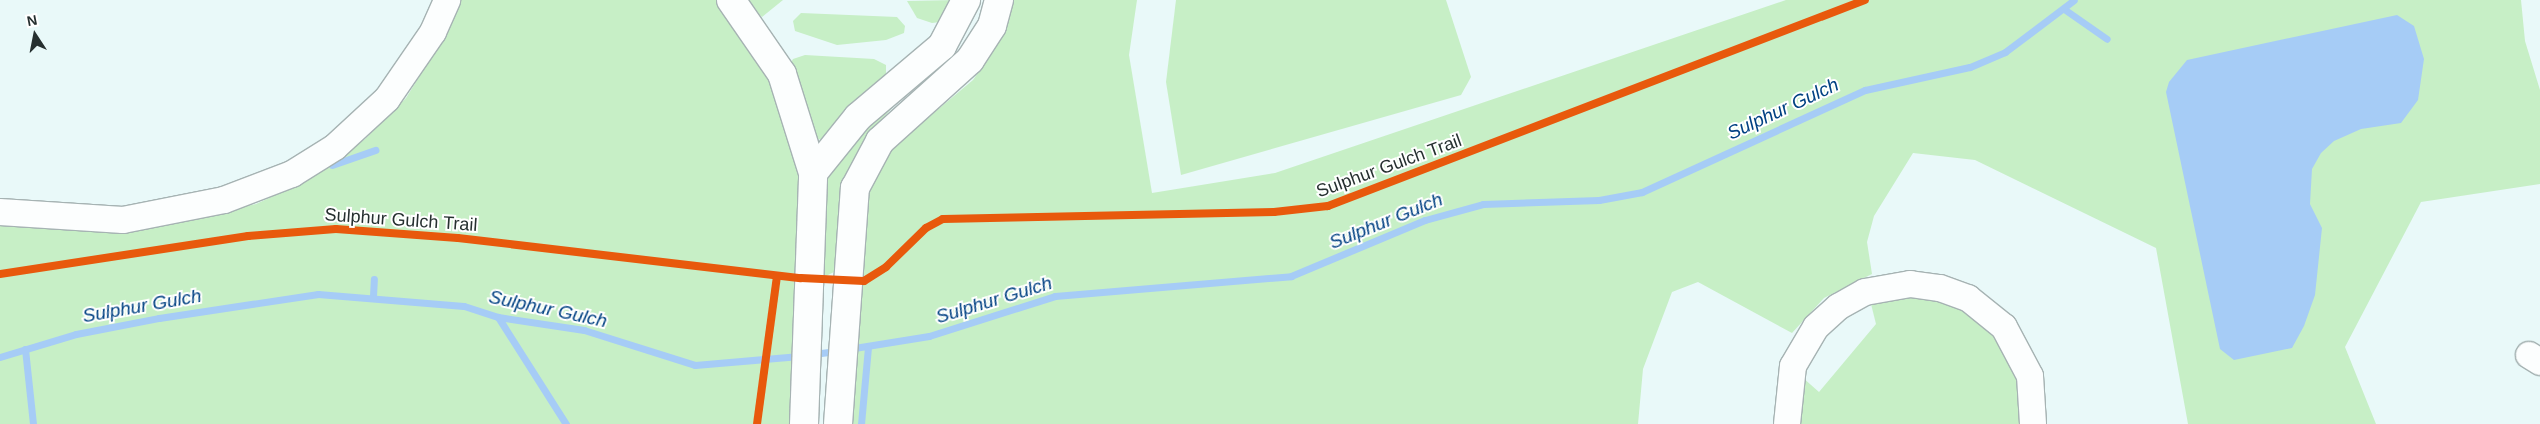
<!DOCTYPE html>
<html>
<head>
<meta charset="utf-8">
<style>
  body { margin:0 }
  #map { position:relative; width:2540px; height:424px; overflow:hidden; background:#e9f9f9; font-family:Arial,sans-serif }
  div>[style] { position:absolute }
  .green>* { inset:0; background:#c7efc6 }
  .water>* { inset:0; background:#a6ccf6 }
  .stream>* { height:7px; margin:-3.5px; padding:0 3.5px; transform-origin:3.5px; border-radius:3.5px; background:#a6ccf6 }
  .roads { filter:drop-shadow(1px 0 #a6b3b3) drop-shadow(-1px 0 #a6b3b3) drop-shadow(0 1px #a6b3b3) drop-shadow(0 -1px #a6b3b3) }
  .street>* { height:26px; margin:-13px; padding:0 13px; transform-origin:13px; border-radius:13px; background:#fcfefe }
  .secondary>* { height:28px; margin:-14px; padding:0 14px; transform-origin:14px; border-radius:14px; background:#fcfefe }
  .cycleway>* { height:8px; margin:-4px; padding:0 4px; transform-origin:4px; border-radius:4px; background:#e8590c }
  span { translate:-50% -50%; white-space:nowrap; text-align:center; line-height:1.15; -webkit-text-stroke:4px #fff; paint-order:stroke }
  .street-label { font-size:18px; color:#263030 }
  .water-label { font-size:19px; color:#004182; font-style:italic }
  .north { position:absolute; left:10px; top:10px; width:50px; height:50px; -webkit-text-stroke:4px #fff; paint-order:stroke; rotate:349deg; font-size:14px; font-weight:700; line-height:20px; text-align:center; color:#263030 }
  .north::after { content:''; display:block; margin:auto; width:18px; height:22px; background:#263030; clip-path:polygon(50% 0,100% 100%,50% 72%,0 100%) }
</style>
</head>
<body>
<div id="map">
  <div class="green">
    <i style="clip-path:polygon(458px 0,722px 0,766px 63px,801px 179px,791px 424px,0 424px,0 225px,121px 233px,256px 204px,308px 180px,365px 139px,406px 98px,442px 40px)"></i>
    <i style="clip-path:polygon(742px 0,783px 0,762px 17px)"></i>
    <i style="clip-path:polygon(957px 0,940px 22px,932px 23px,917px 18px,907px 1px)"></i>
    <i style="clip-path:polygon(1013px 0,1137px 0,1129px 55px,1152px 193px,1275px 173px,1786px 0,2521px 0,2525px 41px,2540px 90px,2540px 184px,2421px 202px,2345px 347px,2376px 424px,2188px 424px,2156px 248px,1975px 160px,1913px 153px,1874px 216px,1867px 242px,1872px 274px,1824px 298px,1792px 333px,1698px 282px,1672px 292px,1643px 369px,1638px 424px,848px 424px,864px 195px,886px 153px,973px 80px,995px 48px)"></i>
    <i style="clip-path:polygon(1176px 0,1446px 0,1471px 77px,1461px 95px,1181px 175px,1166px 82px)"></i>
    <i style="clip-path:polygon(801px 13px,897px 17px,905px 26px,904px 33px,886px 40px,837px 45px,795px 31px,793px 21px)"></i>
    <i style="clip-path:polygon(805px 55px,874px 59px,886px 65px,886px 80px,828px 140px,815px 139px,789px 66px,793px 59px)"></i>
    <i style="clip-path:polygon(901px 98px,876px 126px,838px 270px,826px 276px,823px 275px,825px 180px,847px 142px)"></i>
    <i style="clip-path:polygon(1917px 293px,1982px 316px,2015px 363px,2026px 424px,1794px 424px,1802px 377px,1819px 392px,1876px 324px,1870px 300px)"></i>
  </div>
  <div class="water">
    <i style="clip-path:polygon(2397px 15px,2414px 26px,2424px 59px,2418px 100px,2401px 123px,2361px 129px,2334px 141px,2321px 153px,2312px 169px,2310px 204px,2322px 228px,2315px 295px,2304px 326px,2292px 348px,2234px 360px,2220px 349px,2166px 92px,2169px 82px,2187px 60px)"></i>
  </div>
  <div class="stream">
    <i style="left:2064px;top:9px;width:52px;rotate:34.9deg"></i>
    <i style="left:332px;top:165px;width:46px;rotate:-19.2deg"></i>
    <i style="left:373px;top:296px;width:17px;rotate:-87deg"></i>
    <i style="left:498px;top:317px;width:127px;rotate:57.6deg"></i>
    <i style="left:25px;top:349px;width:75px;rotate:83.9deg"></i>
    <i style="left:848px;top:349px;width:82px;rotate:-9.1deg"></i>
    <i style="left:929px;top:336px;width:132px;rotate:-17.6deg"></i>
    <i style="left:1055px;top:296px;width:237px;rotate:-4.8deg"></i>
    <i style="left:1291px;top:276px;width:145px;rotate:-22.7deg"></i>
    <i style="left:1425px;top:220px;width:60px;rotate:-15.4deg"></i>
    <i style="left:1483px;top:204px;width:116px;rotate:-2deg"></i>
    <i style="left:1599px;top:200px;width:44px;rotate:-10.5deg"></i>
    <i style="left:1642px;top:192px;width:245px;rotate:-24.6deg"></i>
    <i style="left:1865px;top:90px;width:107px;rotate:-12.4deg"></i>
    <i style="left:1970px;top:67px;width:38px;rotate:-23deg"></i>
    <i style="left:2005px;top:52px;width:86px;rotate:-37deg"></i>
    <i style="left:813px;top:354px;width:24px;rotate:-7deg"></i>
    <i style="left:0;top:357px;width:79px;rotate:-16.8deg"></i>
    <i style="left:76px;top:334px;width:85px;rotate:-10.9deg"></i>
    <i style="left:159px;top:318px;width:161px;rotate:-8.6deg"></i>
    <i style="left:318px;top:294px;width:146px;rotate:4.7deg"></i>
    <i style="left:464px;top:306px;width:36px;rotate:18deg"></i>
    <i style="left:498px;top:317px;width:87px;rotate:8.6deg"></i>
    <i style="left:584px;top:330px;width:116px;rotate:17.5deg"></i>
    <i style="left:695px;top:365px;width:105px;rotate:-4.9deg"></i>
    <i style="left:861px;top:424px;width:77px;rotate:-84.8deg"></i>
  </div>
  <div class="roads">
    <div class="street">
      <i style="left:0;top:212px;width:123px;rotate:3.7deg"></i>
      <i style="left:123px;top:220px;width:103px;rotate:-11.2deg"></i>
      <i style="left:224px;top:200px;width:73px;rotate:-20.9deg"></i>
      <i style="left:292px;top:174px;width:51px;rotate:-32.1deg"></i>
      <i style="left:335px;top:147px;width:71px;rotate:-42.7deg"></i>
      <i style="left:387px;top:99px;width:81px;rotate:-55.5deg"></i>
      <i style="left:433px;top:32px;width:35px;rotate:-66deg"></i>
      <i style="left:2529px;top:355px;width:13px;rotate:32deg"></i>
      <i style="left:1787px;top:424px;width:58px;rotate:-84.1deg"></i>
      <i style="left:1793px;top:366px;width:45px;rotate:-59.5deg"></i>
      <i style="left:1816px;top:327px;width:30px;rotate:-42deg"></i>
      <i style="left:1838px;top:307px;width:31px;rotate:-29deg"></i>
      <i style="left:1865px;top:292px;width:46px;rotate:-10.1deg"></i>
      <i style="left:1910px;top:284px;width:30px;rotate:8deg"></i>
      <i style="left:1940px;top:288px;width:30px;rotate:20deg"></i>
      <i style="left:1968px;top:298px;width:46px;rotate:38.9deg"></i>
      <i style="left:2004px;top:327px;width:55px;rotate:62deg"></i>
      <i style="left:2030px;top:376px;width:48px;rotate:86.4deg"></i>
    </div>
    <div class="secondary">
      <i style="left:731px;top:0;width:90px;rotate:55.4deg"></i>
      <i style="left:782px;top:74px;width:104px;rotate:72.6deg"></i>
      <i style="left:804px;top:424px;width:251px;rotate:-87.9deg"></i>
      <i style="left:813px;top:173px;width:72px;rotate:-51.2deg"></i>
      <i style="left:858px;top:117px;width:110px;rotate:-40.2deg"></i>
      <i style="left:942px;top:46px;width:52px;rotate:-62.4deg"></i>
      <i style="left:838px;top:424px;width:237px;rotate:-85.9deg"></i>
      <i style="left:855px;top:188px;width:53px;rotate:-62deg"></i>
      <i style="left:880px;top:141px;width:121px;rotate:-42deg"></i>
      <i style="left:970px;top:60px;width:40px;rotate:-57.1deg"></i>
      <i style="left:992px;top:26px;width:27px;rotate:-75deg"></i>
    </div>
  </div>
  <div class="cycleway">
    <i style="left:0;top:274px;width:251px;rotate:-8.7deg"></i>
    <i style="left:248px;top:236px;width:88px;rotate:-4.5deg"></i>
    <i style="left:336px;top:229px;width:122px;rotate:4.2deg"></i>
    <i style="left:458px;top:238px;width:345px;rotate:6.7deg"></i>
    <i style="left:801px;top:278px;width:63px;rotate:2.7deg"></i>
    <i style="left:864px;top:281px;width:26px;rotate:-32deg"></i>
    <i style="left:886px;top:267px;width:56px;rotate:-44.3deg"></i>
    <i style="left:926px;top:228px;width:19px;rotate:-28deg"></i>
    <i style="left:943px;top:219px;width:331px;rotate:-1.2deg"></i>
    <i style="left:1274px;top:212px;width:54px;rotate:-6.3deg"></i>
    <i style="left:1328px;top:206px;width:575px;rotate:-20.99deg"></i>
    <i style="left:757px;top:424px;width:149px;rotate:-82.3deg"></i>
  </div>
  <div class="street-label">
    <span style="left:1389px;top:166px;rotate:-20deg">Sulphur Gulch Trail</span>
    <span style="left:401px;top:220px;rotate:4deg">Sulphur Gulch Trail</span>
  </div>
  <div class="water-label">
    <span style="left:1783px;top:109px;rotate:-25deg">Sulphur Gulch</span>
    <span style="left:1386px;top:221px;rotate:-22deg">Sulphur Gulch</span>
    <span style="left:994px;top:300px;rotate:-17deg">Sulphur Gulch</span>
    <span style="left:142px;top:306px;rotate:-10deg">Sulphur Gulch</span>
    <span style="left:548px;top:309px;rotate:12deg">Sulphur Gulch</span>
  </div>
  <div class="north">N</div>
</div>
</body>
</html>
